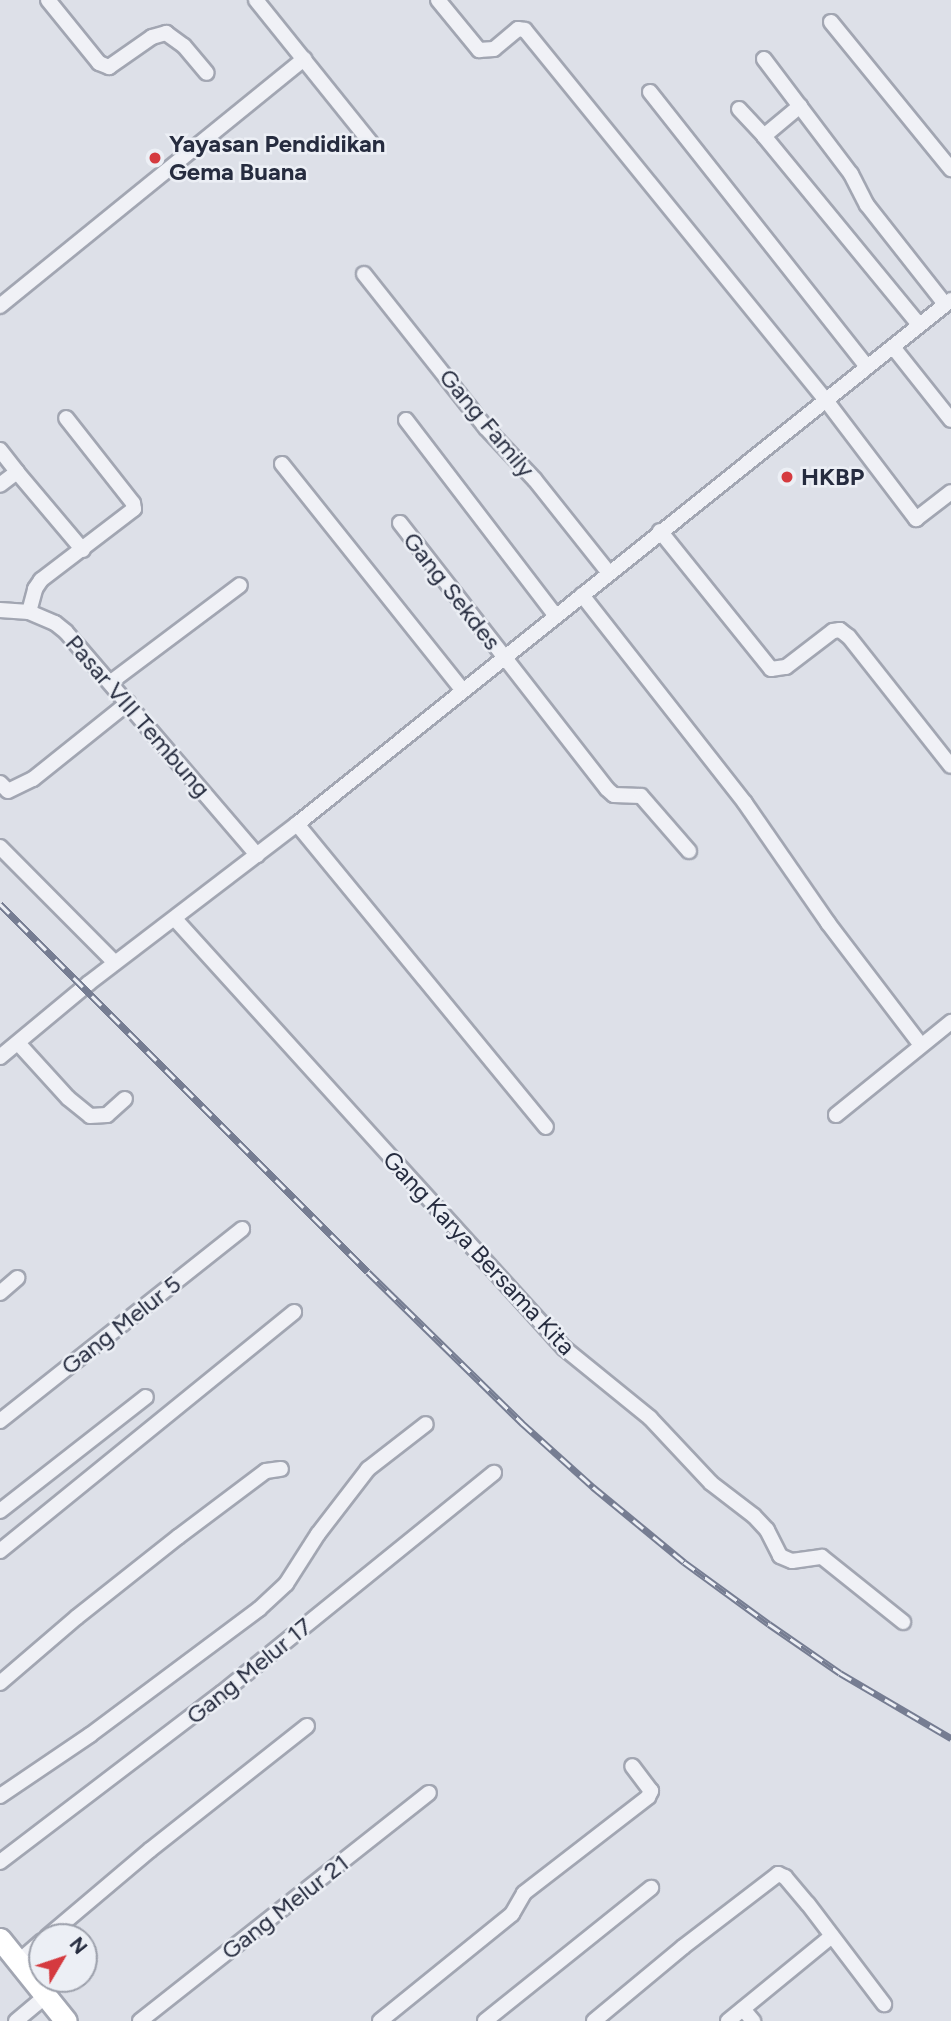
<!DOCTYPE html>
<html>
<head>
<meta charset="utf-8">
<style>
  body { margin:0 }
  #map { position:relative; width:951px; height:2021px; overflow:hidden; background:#dde0e8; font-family:Figtree,sans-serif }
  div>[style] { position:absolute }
  .roads { filter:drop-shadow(2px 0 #a2a6b2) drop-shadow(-2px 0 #a2a6b2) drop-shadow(0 2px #a2a6b2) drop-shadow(0 -2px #a2a6b2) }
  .street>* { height:14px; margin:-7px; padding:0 7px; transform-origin:7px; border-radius:7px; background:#f0f1f6 }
  .secondary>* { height:21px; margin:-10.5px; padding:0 10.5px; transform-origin:10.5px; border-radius:10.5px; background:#fff }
  .rail>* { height:7px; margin-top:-3.5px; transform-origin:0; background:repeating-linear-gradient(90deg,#eceff5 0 13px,#767d92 0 26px); box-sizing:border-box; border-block:2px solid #767d92 }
  .dots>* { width:19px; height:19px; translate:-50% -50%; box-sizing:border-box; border:4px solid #eceff5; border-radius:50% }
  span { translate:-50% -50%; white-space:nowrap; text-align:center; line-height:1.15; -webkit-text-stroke:5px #eceff5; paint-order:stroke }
  .poi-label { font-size:24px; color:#262c3f; font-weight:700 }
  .left { translate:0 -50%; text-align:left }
  .street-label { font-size:24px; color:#262c3f }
  .north { position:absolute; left:28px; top:1923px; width:70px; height:70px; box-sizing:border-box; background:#eceff5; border:2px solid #9da1ac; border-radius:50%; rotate:51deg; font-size:19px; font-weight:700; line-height:28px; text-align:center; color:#262c3f }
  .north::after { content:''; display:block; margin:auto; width:24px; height:32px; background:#d53a3f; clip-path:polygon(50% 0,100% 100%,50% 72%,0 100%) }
</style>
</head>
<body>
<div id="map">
  <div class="roads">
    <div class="street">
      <i style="left:48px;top:0;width:81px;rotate:51deg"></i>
      <i style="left:99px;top:63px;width:11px;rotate:22deg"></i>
      <i style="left:109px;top:67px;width:52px;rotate:-34.9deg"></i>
      <i style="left:152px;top:37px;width:15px;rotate:-16deg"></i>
      <i style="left:166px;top:33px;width:22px;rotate:36deg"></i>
      <i style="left:184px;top:46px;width:35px;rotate:50deg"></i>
      <i style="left:256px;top:0;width:184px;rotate:51.2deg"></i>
      <i style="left:438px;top:0;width:65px;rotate:50.6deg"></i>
      <i style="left:479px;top:50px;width:15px;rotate:-4deg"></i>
      <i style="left:494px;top:49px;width:31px;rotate:-40deg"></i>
      <i style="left:518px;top:29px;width:7px;rotate:8deg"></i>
      <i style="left:525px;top:30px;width:476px;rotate:50.9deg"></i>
      <i style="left:825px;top:399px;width:151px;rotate:52.8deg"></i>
      <i style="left:916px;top:519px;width:44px;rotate:-37.6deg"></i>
      <i style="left:831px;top:22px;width:190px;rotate:50.8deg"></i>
      <i style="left:764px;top:59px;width:144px;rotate:52.9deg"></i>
      <i style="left:851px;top:174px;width:35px;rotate:63deg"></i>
      <i style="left:867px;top:205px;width:126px;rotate:51.8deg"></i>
      <i style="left:650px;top:92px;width:350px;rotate:51.7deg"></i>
      <i style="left:739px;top:109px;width:37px;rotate:47deg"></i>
      <i style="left:764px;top:136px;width:244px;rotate:50.6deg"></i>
      <i style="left:764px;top:136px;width:47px;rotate:-39.8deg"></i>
      <i style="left:364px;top:274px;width:196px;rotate:51.6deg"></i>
      <i style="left:486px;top:428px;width:71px;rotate:46.7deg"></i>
      <i style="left:535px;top:480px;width:119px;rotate:51.5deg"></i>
      <i style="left:0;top:306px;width:392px;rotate:-39.1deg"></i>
      <i style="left:893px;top:347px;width:93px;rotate:51.5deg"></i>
      <i style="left:406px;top:420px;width:247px;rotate:52.6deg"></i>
      <i style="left:0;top:450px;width:28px;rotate:52deg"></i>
      <i style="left:17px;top:472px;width:21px;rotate:143deg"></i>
      <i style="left:282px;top:464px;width:290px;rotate:51.4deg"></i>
      <i style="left:17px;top:472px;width:102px;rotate:49.8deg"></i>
      <i style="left:400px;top:523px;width:337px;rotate:52.1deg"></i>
      <i style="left:607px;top:789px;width:9px;rotate:41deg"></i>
      <i style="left:614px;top:795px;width:27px;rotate:2deg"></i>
      <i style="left:641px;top:796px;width:73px;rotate:48.9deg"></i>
      <i style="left:660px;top:531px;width:177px;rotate:51.2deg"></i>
      <i style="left:771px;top:669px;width:15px;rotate:-8deg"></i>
      <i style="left:786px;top:667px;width:59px;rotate:-37.5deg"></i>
      <i style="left:833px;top:631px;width:7px;rotate:-8deg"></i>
      <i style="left:840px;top:630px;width:11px;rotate:38deg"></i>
      <i style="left:849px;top:637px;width:164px;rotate:51.7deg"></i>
      <i style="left:582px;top:595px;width:264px;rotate:51.9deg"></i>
      <i style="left:745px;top:803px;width:146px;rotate:55.3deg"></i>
      <i style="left:828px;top:923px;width:153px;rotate:52.7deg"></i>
      <i style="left:0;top:610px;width:29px;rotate:4deg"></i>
      <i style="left:29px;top:612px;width:28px;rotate:23deg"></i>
      <i style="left:55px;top:623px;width:14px;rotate:39deg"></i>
      <i style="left:66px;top:632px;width:294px;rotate:49.4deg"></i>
      <i style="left:29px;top:612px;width:24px;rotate:-75deg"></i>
      <i style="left:35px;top:589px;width:11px;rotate:-56deg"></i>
      <i style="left:41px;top:580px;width:117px;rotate:-37.4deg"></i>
      <i style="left:134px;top:509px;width:6px;rotate:-99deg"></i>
      <i style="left:133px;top:503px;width:108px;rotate:-128.2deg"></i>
      <i style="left:111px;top:682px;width:161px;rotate:-36.9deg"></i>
      <i style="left:0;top:783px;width:11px;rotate:45deg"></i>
      <i style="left:8px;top:791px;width:28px;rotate:-26deg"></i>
      <i style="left:33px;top:779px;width:122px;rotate:-38.7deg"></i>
      <i style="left:297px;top:824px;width:392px;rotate:50.6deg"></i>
      <i style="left:0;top:847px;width:163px;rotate:45.2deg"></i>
      <i style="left:175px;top:919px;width:579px;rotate:47.8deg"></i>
      <i style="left:564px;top:1348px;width:111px;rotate:39.1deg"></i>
      <i style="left:650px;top:1418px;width:89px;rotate:46.8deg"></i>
      <i style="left:711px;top:1483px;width:54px;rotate:37.5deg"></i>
      <i style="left:754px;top:1516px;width:19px;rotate:47deg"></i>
      <i style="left:767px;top:1530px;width:29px;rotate:63deg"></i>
      <i style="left:780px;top:1556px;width:13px;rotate:23deg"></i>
      <i style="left:792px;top:1561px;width:30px;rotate:-8deg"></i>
      <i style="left:822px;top:1557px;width:104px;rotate:38.7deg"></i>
      <i style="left:18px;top:1043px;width:74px;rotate:47.7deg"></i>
      <i style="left:68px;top:1098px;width:28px;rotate:39deg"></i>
      <i style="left:90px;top:1116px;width:17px;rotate:-3deg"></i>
      <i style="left:107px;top:1115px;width:24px;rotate:-42deg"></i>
      <i style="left:0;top:1057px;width:116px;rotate:-39.7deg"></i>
      <i style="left:89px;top:983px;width:262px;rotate:-37.4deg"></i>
      <i style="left:297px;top:824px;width:838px;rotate:-38.7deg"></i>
      <i style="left:836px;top:1115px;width:148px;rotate:-39deg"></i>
      <i style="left:0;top:1293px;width:23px;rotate:-41deg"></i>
      <i style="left:0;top:1421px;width:309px;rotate:-38.4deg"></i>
      <i style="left:0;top:1511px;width:185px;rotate:-38deg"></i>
      <i style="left:0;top:1551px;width:379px;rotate:-39.1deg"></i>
      <i style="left:0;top:1683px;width:101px;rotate:-40.6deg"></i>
      <i style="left:77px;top:1617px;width:129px;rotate:-38.4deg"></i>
      <i style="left:178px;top:1537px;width:110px;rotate:-36.9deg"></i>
      <i style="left:266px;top:1471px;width:15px;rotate:-8deg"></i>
      <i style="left:0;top:1796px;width:109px;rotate:-34.1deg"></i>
      <i style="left:90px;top:1735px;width:211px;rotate:-36.7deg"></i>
      <i style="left:259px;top:1609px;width:37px;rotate:-43deg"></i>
      <i style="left:286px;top:1584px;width:59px;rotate:-57.4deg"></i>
      <i style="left:318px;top:1534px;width:82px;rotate:-52.4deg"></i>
      <i style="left:368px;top:1469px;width:73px;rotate:-37.8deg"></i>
      <i style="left:0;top:1862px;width:279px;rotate:-37.3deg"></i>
      <i style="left:222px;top:1693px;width:350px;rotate:-39deg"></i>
      <i style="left:47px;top:1937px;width:135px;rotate:-40.2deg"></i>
      <i style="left:150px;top:1850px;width:200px;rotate:-38.3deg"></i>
      <i style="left:18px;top:1962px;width:32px;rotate:-41deg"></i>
      <i style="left:743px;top:2009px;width:16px;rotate:50deg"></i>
      <i style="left:16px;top:2021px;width:38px;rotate:-40deg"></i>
      <i style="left:140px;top:2021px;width:368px;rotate:-38.3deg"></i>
      <i style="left:380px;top:2021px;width:170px;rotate:-39deg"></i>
      <i style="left:512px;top:1914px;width:24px;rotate:-60deg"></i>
      <i style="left:524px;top:1893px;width:157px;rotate:-37.7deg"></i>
      <i style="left:648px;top:1797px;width:7px;rotate:-63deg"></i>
      <i style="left:651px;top:1791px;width:31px;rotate:-127deg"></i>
      <i style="left:485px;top:2021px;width:213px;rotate:-38.7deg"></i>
      <i style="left:594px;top:2021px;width:116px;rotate:-39.7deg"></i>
      <i style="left:683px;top:1947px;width:120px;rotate:-37.5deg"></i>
      <i style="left:778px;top:1874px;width:8px;rotate:23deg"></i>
      <i style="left:785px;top:1877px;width:35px;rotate:50deg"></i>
      <i style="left:808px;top:1904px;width:126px;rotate:52.8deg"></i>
      <i style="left:728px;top:2021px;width:134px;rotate:-39.3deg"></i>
    </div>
    <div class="secondary">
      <i style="left:0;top:1939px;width:105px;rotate:51.2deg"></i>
    </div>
  </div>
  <div class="rail">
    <i style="left:0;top:904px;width:520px;rotate:45deg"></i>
    <i style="left:368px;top:1272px;width:216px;rotate:44.4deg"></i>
    <i style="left:522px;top:1423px;width:96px;rotate:42deg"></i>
    <i style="left:593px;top:1487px;width:118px;rotate:39.5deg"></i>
    <i style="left:684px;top:1562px;width:105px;rotate:36.1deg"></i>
    <i style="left:769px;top:1624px;width:86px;rotate:34.6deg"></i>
    <i style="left:840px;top:1673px;width:129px;rotate:30.4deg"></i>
  </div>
  <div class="dots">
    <i style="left:155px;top:158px;background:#d53a3f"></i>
    <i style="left:787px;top:477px;background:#d53a3f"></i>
  </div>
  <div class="poi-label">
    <span class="left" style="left:169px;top:158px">Yayasan Pendidikan<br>Gema Buana</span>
    <span class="left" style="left:801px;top:477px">HKBP</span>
  </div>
  <div class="street-label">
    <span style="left:487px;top:423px;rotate:50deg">Gang Family</span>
    <span style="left:452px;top:591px;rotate:52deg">Gang Sekdes</span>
    <span style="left:138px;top:716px;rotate:49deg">Pasar VIII Tembung</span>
    <span style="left:479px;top:1253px;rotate:47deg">Gang Karya Bersama Kita</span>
    <span style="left:121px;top:1325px;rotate:-38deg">Gang Melur 5</span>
    <span style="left:249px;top:1671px;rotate:-39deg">Gang Melur 17</span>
    <span style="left:285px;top:1907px;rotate:-38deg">Gang Melur 21</span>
  </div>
  <div class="north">N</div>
</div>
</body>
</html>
